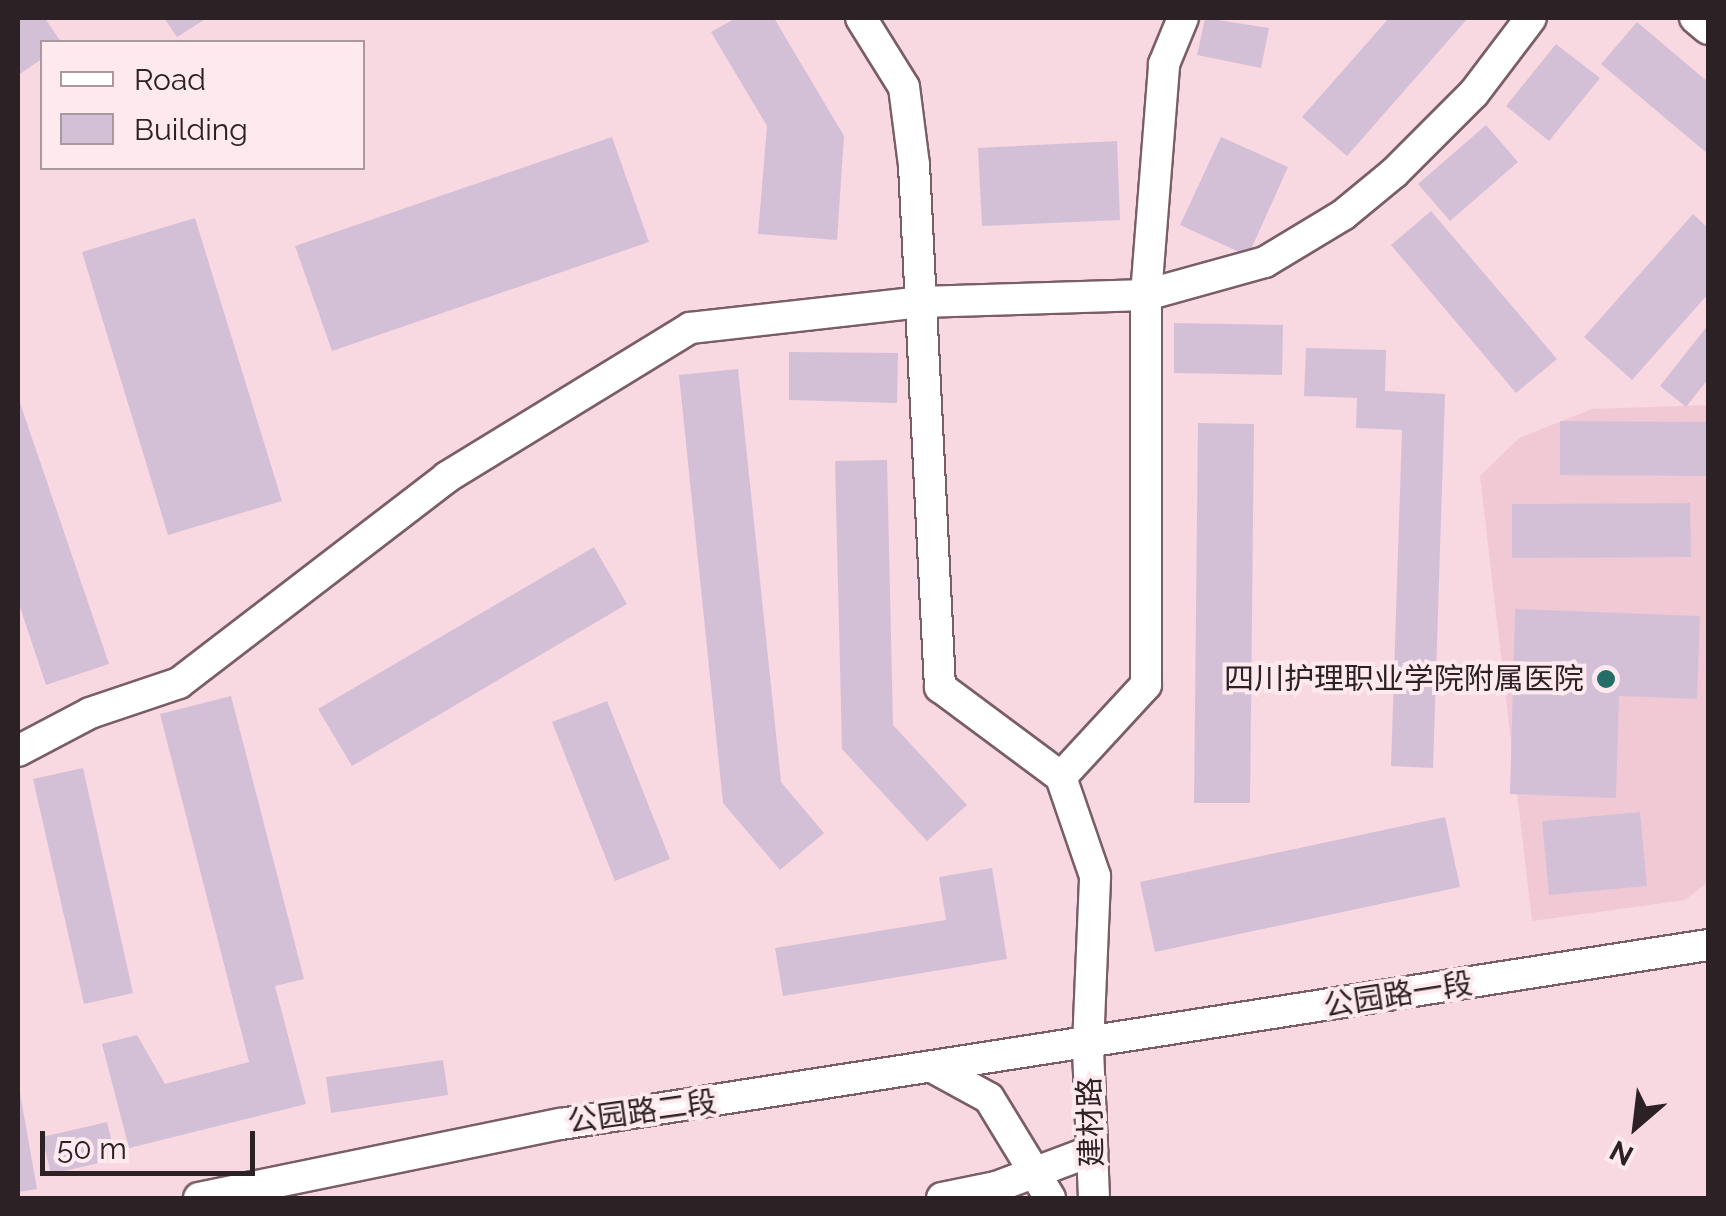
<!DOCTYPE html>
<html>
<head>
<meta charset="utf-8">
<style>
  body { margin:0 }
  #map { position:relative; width:1726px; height:1216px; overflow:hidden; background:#f8d8e1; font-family:Raleway,"Noto Sans SC",sans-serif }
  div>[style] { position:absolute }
  .built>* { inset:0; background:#f1c9d4 }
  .building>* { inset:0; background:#d4c0d6 }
  .roads { filter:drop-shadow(2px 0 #7a5e67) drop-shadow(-2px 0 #7a5e67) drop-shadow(0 2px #7a5e67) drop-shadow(0 -2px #7a5e67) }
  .minor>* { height:30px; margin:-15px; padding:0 15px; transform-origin:15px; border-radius:15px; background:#fff }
  .dots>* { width:28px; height:28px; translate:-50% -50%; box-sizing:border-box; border:5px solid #fde9ee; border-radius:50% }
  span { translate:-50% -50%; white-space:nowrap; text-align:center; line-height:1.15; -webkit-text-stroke:8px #fde9ee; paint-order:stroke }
  .poi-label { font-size:30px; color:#2c2124 }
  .right { translate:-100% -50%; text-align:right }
  .street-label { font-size:30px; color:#2c2124 }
  .frame { position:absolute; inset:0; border:20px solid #2c2124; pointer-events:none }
  .legend { position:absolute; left:40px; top:40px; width:325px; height:130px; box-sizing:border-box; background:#fde9ee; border:2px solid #a9999d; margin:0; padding:12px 18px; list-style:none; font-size:30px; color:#2c2124 }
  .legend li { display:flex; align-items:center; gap:20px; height:50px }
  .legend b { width:50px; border:2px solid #a9999d }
  .north { position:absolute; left:1586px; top:1076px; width:100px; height:100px; -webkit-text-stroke:8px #fde9ee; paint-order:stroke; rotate:208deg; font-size:28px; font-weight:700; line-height:40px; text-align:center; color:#2c2124 }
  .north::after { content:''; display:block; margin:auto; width:35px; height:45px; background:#2c2124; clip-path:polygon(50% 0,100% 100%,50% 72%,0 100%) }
  .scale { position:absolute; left:40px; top:1131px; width:215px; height:45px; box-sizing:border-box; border:5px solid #2c2124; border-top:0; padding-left:12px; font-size:30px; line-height:35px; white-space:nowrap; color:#2c2124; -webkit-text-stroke:8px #fde9ee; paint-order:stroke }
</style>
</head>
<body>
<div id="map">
  <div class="built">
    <i style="clip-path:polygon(1708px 405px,1708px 882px,1685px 900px,1532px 921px,1480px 476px,1519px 438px,1592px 409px)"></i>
  </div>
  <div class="building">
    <i style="clip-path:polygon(18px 18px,45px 18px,61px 42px,42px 42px,42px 59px,18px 75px)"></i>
    <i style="clip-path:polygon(164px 18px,207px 18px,177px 37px)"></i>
    <i style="clip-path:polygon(736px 18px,774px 18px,844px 136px,837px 240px,758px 234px,767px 126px,711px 32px)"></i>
    <i style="clip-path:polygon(1205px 18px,1269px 28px,1261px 68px,1197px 55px)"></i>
    <i style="clip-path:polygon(1389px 18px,1468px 18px,1347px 156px,1302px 117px)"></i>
    <i style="clip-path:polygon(1637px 22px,1708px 82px,1708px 154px,1601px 64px)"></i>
    <i style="clip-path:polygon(1556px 44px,1600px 78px,1549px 141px,1506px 106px)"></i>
    <i style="clip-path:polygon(1486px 125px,1518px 162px,1450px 221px,1418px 184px)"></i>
    <i style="clip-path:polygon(612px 137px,649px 242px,332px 351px,295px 246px)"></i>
    <i style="clip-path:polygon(1221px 137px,1288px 167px,1248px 256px,1180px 225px)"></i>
    <i style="clip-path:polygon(1117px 141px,1120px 220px,982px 226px,978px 148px)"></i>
    <i style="clip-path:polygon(1431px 211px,1557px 359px,1516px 393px,1391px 245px)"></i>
    <i style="clip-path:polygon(1693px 214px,1708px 228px,1708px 294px,1632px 380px,1584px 337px)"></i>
    <i style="clip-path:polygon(195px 218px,282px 501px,168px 535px,82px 252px)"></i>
    <i style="clip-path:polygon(1174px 323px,1283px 325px,1282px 375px,1174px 373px)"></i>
    <i style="clip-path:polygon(1708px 325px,1708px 379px,1686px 407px,1660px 386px)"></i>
    <i style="clip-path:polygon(1306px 348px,1386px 350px,1385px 391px,1445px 394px,1433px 768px,1391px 766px,1402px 430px,1356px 428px,1357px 398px,1304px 396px)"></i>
    <i style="clip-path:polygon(789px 352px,898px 353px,897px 403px,789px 400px)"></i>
    <i style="clip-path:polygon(738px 369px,781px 782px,824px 833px,780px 870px,723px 803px,679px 375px)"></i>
    <i style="clip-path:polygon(18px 397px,109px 664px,46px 685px,18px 601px)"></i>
    <i style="clip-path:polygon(1560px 421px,1708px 422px,1708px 476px,1560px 475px)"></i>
    <i style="clip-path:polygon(1198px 423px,1254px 424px,1250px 803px,1194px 803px)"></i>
    <i style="clip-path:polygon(887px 460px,893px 725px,967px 805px,927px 841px,842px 749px,835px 461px)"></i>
    <i style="clip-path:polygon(1690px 503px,1691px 557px,1512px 558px,1512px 504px)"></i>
    <i style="clip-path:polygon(594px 547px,627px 604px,352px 766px,318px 709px)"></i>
    <i style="clip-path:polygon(1515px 609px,1700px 616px,1697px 699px,1619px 696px,1616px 798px,1510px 794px)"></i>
    <i style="clip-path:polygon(231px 696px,304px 979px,275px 986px,306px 1104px,129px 1148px,102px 1044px,137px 1035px,165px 1084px,249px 1062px,160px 714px)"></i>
    <i style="clip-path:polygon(607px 701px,670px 859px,615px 881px,552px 722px)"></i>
    <i style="clip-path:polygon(83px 768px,133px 993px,84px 1004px,33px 779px)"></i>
    <i style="clip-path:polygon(1640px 812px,1647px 886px,1549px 895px,1542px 821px)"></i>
    <i style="clip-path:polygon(1445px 817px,1460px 887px,1155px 952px,1140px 882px)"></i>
    <i style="clip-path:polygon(992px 868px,1007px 959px,783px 996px,775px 948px,946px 920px,939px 877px)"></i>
    <i style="clip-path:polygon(443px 1060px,448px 1095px,331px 1113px,326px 1077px)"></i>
    <i style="clip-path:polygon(18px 1082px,37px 1189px,18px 1192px)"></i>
    <i style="clip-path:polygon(107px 1122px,116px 1159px,51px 1174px,42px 1137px)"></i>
  </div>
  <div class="roads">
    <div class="minor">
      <i style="left:861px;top:18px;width:81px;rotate:58.1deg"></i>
      <i style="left:904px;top:87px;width:79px;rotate:82.7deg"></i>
      <i style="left:914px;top:165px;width:523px;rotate:87.15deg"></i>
      <i style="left:940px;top:687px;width:151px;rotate:36.6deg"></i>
      <i style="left:1695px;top:18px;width:17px;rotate:40deg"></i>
      <i style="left:18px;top:751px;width:81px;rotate:-27.8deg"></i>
      <i style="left:90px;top:713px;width:94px;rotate:-18.6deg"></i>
      <i style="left:179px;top:683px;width:338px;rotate:-37.5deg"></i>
      <i style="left:447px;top:477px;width:285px;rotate:-31.5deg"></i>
      <i style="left:690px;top:328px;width:232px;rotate:-6.4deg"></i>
      <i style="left:921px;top:302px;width:225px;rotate:-1.8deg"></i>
      <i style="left:1146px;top:295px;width:123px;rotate:-15.5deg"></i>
      <i style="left:1265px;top:262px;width:91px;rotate:-31.1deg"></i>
      <i style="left:1343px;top:215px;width:66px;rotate:-39.5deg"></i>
      <i style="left:1394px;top:173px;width:113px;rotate:-45deg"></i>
      <i style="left:1474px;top:93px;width:94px;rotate:-52.8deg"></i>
      <i style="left:936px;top:1069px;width:60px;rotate:28.7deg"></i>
      <i style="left:989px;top:1098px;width:117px;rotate:58.6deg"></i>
      <i style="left:199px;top:1198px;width:369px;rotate:-11.6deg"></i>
      <i style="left:561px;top:1124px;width:1161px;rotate:-8.87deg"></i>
      <i style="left:942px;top:1198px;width:55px;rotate:-11.5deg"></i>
      <i style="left:996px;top:1187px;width:103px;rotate:-20.6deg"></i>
      <i style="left:1094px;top:1198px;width:152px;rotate:-92.3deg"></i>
      <i style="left:1088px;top:1046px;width:170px;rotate:-87.6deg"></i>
      <i style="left:1095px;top:876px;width:105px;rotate:-109deg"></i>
      <i style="left:1061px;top:777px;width:125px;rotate:-47.3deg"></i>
      <i style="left:1146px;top:685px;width:390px;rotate:-90deg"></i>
      <i style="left:1146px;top:295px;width:232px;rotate:-85.5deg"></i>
      <i style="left:1164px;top:64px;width:50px;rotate:-67.6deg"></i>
    </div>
  </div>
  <div class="dots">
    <i style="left:1606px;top:679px;background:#256e68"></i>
  </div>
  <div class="poi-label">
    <span class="right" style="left:1584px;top:679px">四川护理职业学院附属医院</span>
  </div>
  <div class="street-label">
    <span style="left:1398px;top:995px;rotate:-9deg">公园路一段</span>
    <span style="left:642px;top:1112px;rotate:-8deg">公园路二段</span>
    <span style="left:1091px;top:1122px;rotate:-92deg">建材路</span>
  </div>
  <div class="frame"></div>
  <ul class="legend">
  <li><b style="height:12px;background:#fff"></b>Road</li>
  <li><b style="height:28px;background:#d4c0d6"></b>Building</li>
  </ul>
  <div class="north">N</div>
  <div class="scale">50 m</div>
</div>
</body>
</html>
